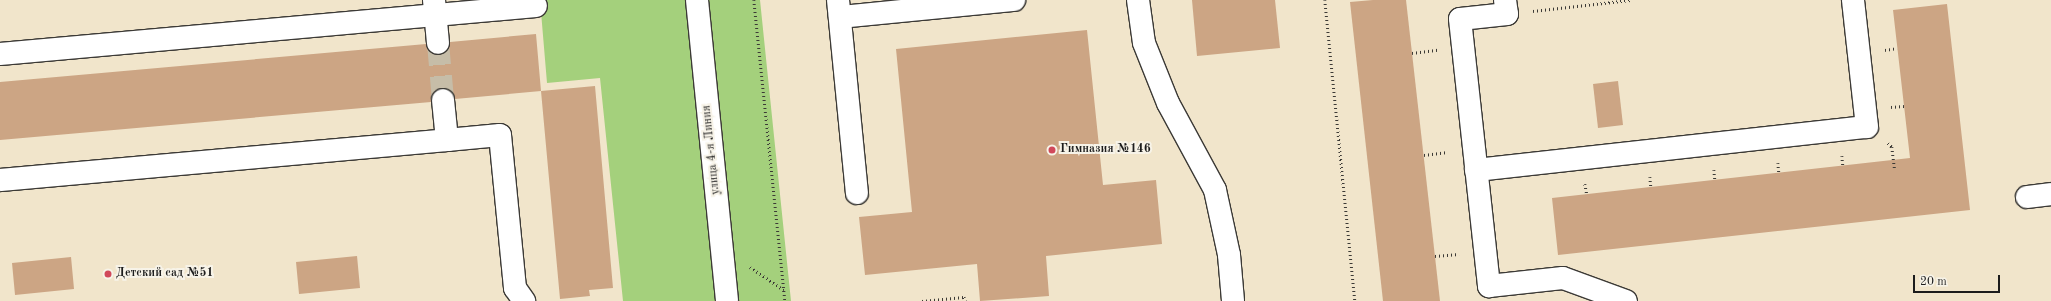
<!DOCTYPE html>
<html>
<head>
<meta charset="utf-8">
<style>
  body { margin:0 }
  #map { position:relative; width:2051px; height:301px; overflow:hidden; background:#f1e5cb; font-family:"Old Standard TT",serif }
  div>[style] { position:absolute }
  .green>* { inset:0; background:#a4d07c }
  .building>* { inset:0; background:#cca584 }
  .minor-tunnel>* { height:22px; margin-top:-11px; transform-origin:0; background:repeating-linear-gradient(90deg,#c6bda8 0 22px,transparent 0 33px) }
  .path>* { height:2.5px; margin-top:-1.25px; transform-origin:0; background:repeating-linear-gradient(90deg,#3c3a36 0 1px,transparent 0 4px) }
  .roads { filter:drop-shadow(1px 0 #3c3a36) drop-shadow(-1px 0 #3c3a36) drop-shadow(0 1px #3c3a36) drop-shadow(0 -1px #3c3a36) }
  .minor>* { height:22px; margin:-11px; padding:0 11px; transform-origin:11px; border-radius:11px; background:#fff }
  .dots>* { width:11px; height:11px; translate:-50% -50%; box-sizing:border-box; border:2px solid #f7f3e8; border-radius:50% }
  span { translate:-50% -50%; white-space:nowrap; text-align:center; line-height:1.15; -webkit-text-stroke:4px #f7f3e8; paint-order:stroke }
  .street-label { font-size:12px; color:#1c1c1c }
  .poi-label { font-size:12px; color:#1c1c1c; font-weight:700 }
  .left { translate:0 -50%; text-align:left }
  .scale { position:absolute; left:1913px; top:275px; width:87px; height:18px; box-sizing:border-box; border:2px solid #1c1c1c; border-top:0; padding-left:5px; font-size:12px; line-height:14px; white-space:nowrap; color:#1c1c1c; -webkit-text-stroke:3px #f7f3e8; paint-order:stroke }
</style>
</head>
<body>
<div id="map">
  <div class="green">
    <i style="clip-path:polygon(540px 0,760px 0,791px 301px,623px 301px,600px 78px,547px 83px)"></i>
  </div>
  <div class="building">
    <i style="clip-path:polygon(1192px 0,1275px 0,1280px 48px,1197px 56px)"></i>
    <i style="clip-path:polygon(1373px 0,1406px 0,1440px 301px,1383px 301px,1350px 2px)"></i>
    <i style="clip-path:polygon(1947px 4px,1970px 210px,1558px 255px,1552px 198px,1910px 158px,1893px 10px)"></i>
    <i style="clip-path:polygon(1087px 30px,1103px 185px,1156px 180px,1162px 244px,1046px 256px,1049px 296px,980px 301px,977px 264px,865px 275px,859px 217px,912px 212px,896px 49px)"></i>
    <i style="clip-path:polygon(536px 34px,541px 91px,455px 99px,453px 92px,448px 88px,442px 88px,435px 90px,431px 95px,431px 102px,0 140px,0 82px,426px 44px,428px 51px,432px 54px,439px 55px,446px 53px,449px 48px,450px 42px)"></i>
    <i style="clip-path:polygon(1618px 81px,1623px 125px,1598px 128px,1593px 84px)"></i>
    <i style="clip-path:polygon(595px 86px,613px 288px,589px 290px,590px 296px,560px 299px,541px 91px)"></i>
    <i style="clip-path:polygon(357px 256px,360px 288px,299px 294px,296px 262px)"></i>
    <i style="clip-path:polygon(71px 257px,74px 289px,15px 295px,12px 263px)"></i>
  </div>
  <div class="minor-tunnel">
    <i style="left:438px;top:43px;width:57px;rotate:85deg"></i>
  </div>
  <div class="path">
    <i style="left:754px;top:0;width:303px;rotate:84.1deg"></i>
    <i style="left:1325px;top:0;width:302px;rotate:84.3deg"></i>
    <i style="left:1533px;top:11px;width:98px;rotate:-6.5deg"></i>
    <i style="left:1885px;top:50px;width:12px;rotate:-9deg"></i>
    <i style="left:1412px;top:53px;width:26px;rotate:-7deg"></i>
    <i style="left:1891px;top:107px;width:13px;rotate:-4deg"></i>
    <i style="left:1888px;top:143px;width:6px;rotate:45deg"></i>
    <i style="left:1892px;top:147px;width:23px;rotate:83deg"></i>
    <i style="left:1424px;top:155px;width:24px;rotate:-7deg"></i>
    <i style="left:1842px;top:156px;width:10px;rotate:84deg"></i>
    <i style="left:1778px;top:163px;width:10px;rotate:84deg"></i>
    <i style="left:1714px;top:170px;width:10px;rotate:84deg"></i>
    <i style="left:1650px;top:177px;width:10px;rotate:84deg"></i>
    <i style="left:1585px;top:184px;width:10px;rotate:79deg"></i>
    <i style="left:1435px;top:256px;width:24px;rotate:-5deg"></i>
    <i style="left:750px;top:267px;width:41px;rotate:34.1deg"></i>
    <i style="left:922px;top:301px;width:42px;rotate:-5.4deg"></i>
    <i style="left:964px;top:297px;width:4px;rotate:63deg"></i>
  </div>
  <div class="roads">
    <div class="minor">
      <i style="left:434px;top:0;width:43px;rotate:84.7deg"></i>
      <i style="left:697px;top:0;width:302px;rotate:84.3deg"></i>
      <i style="left:838px;top:0;width:194px;rotate:84.4deg"></i>
      <i style="left:1138px;top:0;width:43px;rotate:82.1deg"></i>
      <i style="left:1144px;top:43px;width:65px;rotate:68.2deg"></i>
      <i style="left:1168px;top:103px;width:99px;rotate:61.6deg"></i>
      <i style="left:1215px;top:190px;width:66px;rotate:77.8deg"></i>
      <i style="left:1229px;top:255px;width:46px;rotate:85deg"></i>
      <i style="left:1505px;top:0;width:14px;rotate:82deg"></i>
      <i style="left:1507px;top:14px;width:47px;rotate:173.9deg"></i>
      <i style="left:1460px;top:19px;width:269px;rotate:83.8deg"></i>
      <i style="left:1489px;top:286px;width:74px;rotate:-6.2deg"></i>
      <i style="left:1563px;top:278px;width:67px;rotate:20.1deg"></i>
      <i style="left:840px;top:17px;width:175px;rotate:-5.6deg"></i>
      <i style="left:0;top:54px;width:538px;rotate:-5.12deg"></i>
      <i style="left:447px;top:140px;width:53px;rotate:-5.4deg"></i>
      <i style="left:500px;top:135px;width:154px;rotate:84.4deg"></i>
      <i style="left:515px;top:288px;width:16px;rotate:55deg"></i>
      <i style="left:1476px;top:170px;width:393px;rotate:-6.3deg"></i>
      <i style="left:1867px;top:127px;width:128px;rotate:-96.3deg"></i>
      <i style="left:0;top:180px;width:449px;rotate:-5.1deg"></i>
      <i style="left:447px;top:140px;width:40px;rotate:-95.7deg"></i>
      <i style="left:2027px;top:197px;width:24px;rotate:-7deg"></i>
    </div>
  </div>
  <div class="dots">
    <i style="left:1052px;top:150px;background:#d1495b"></i>
    <i style="left:108px;top:274px;background:#d1495b"></i>
  </div>
  <div class="street-label">
    <span style="left:712px;top:150px;rotate:-96deg">улица 4-я Линия</span>
  </div>
  <div class="poi-label">
    <span class="left" style="left:1060px;top:150px">Гимназия №146</span>
    <span class="left" style="left:116px;top:274px">Детский сад №51</span>
  </div>
  <div class="scale">20 m</div>
</div>
</body>
</html>
